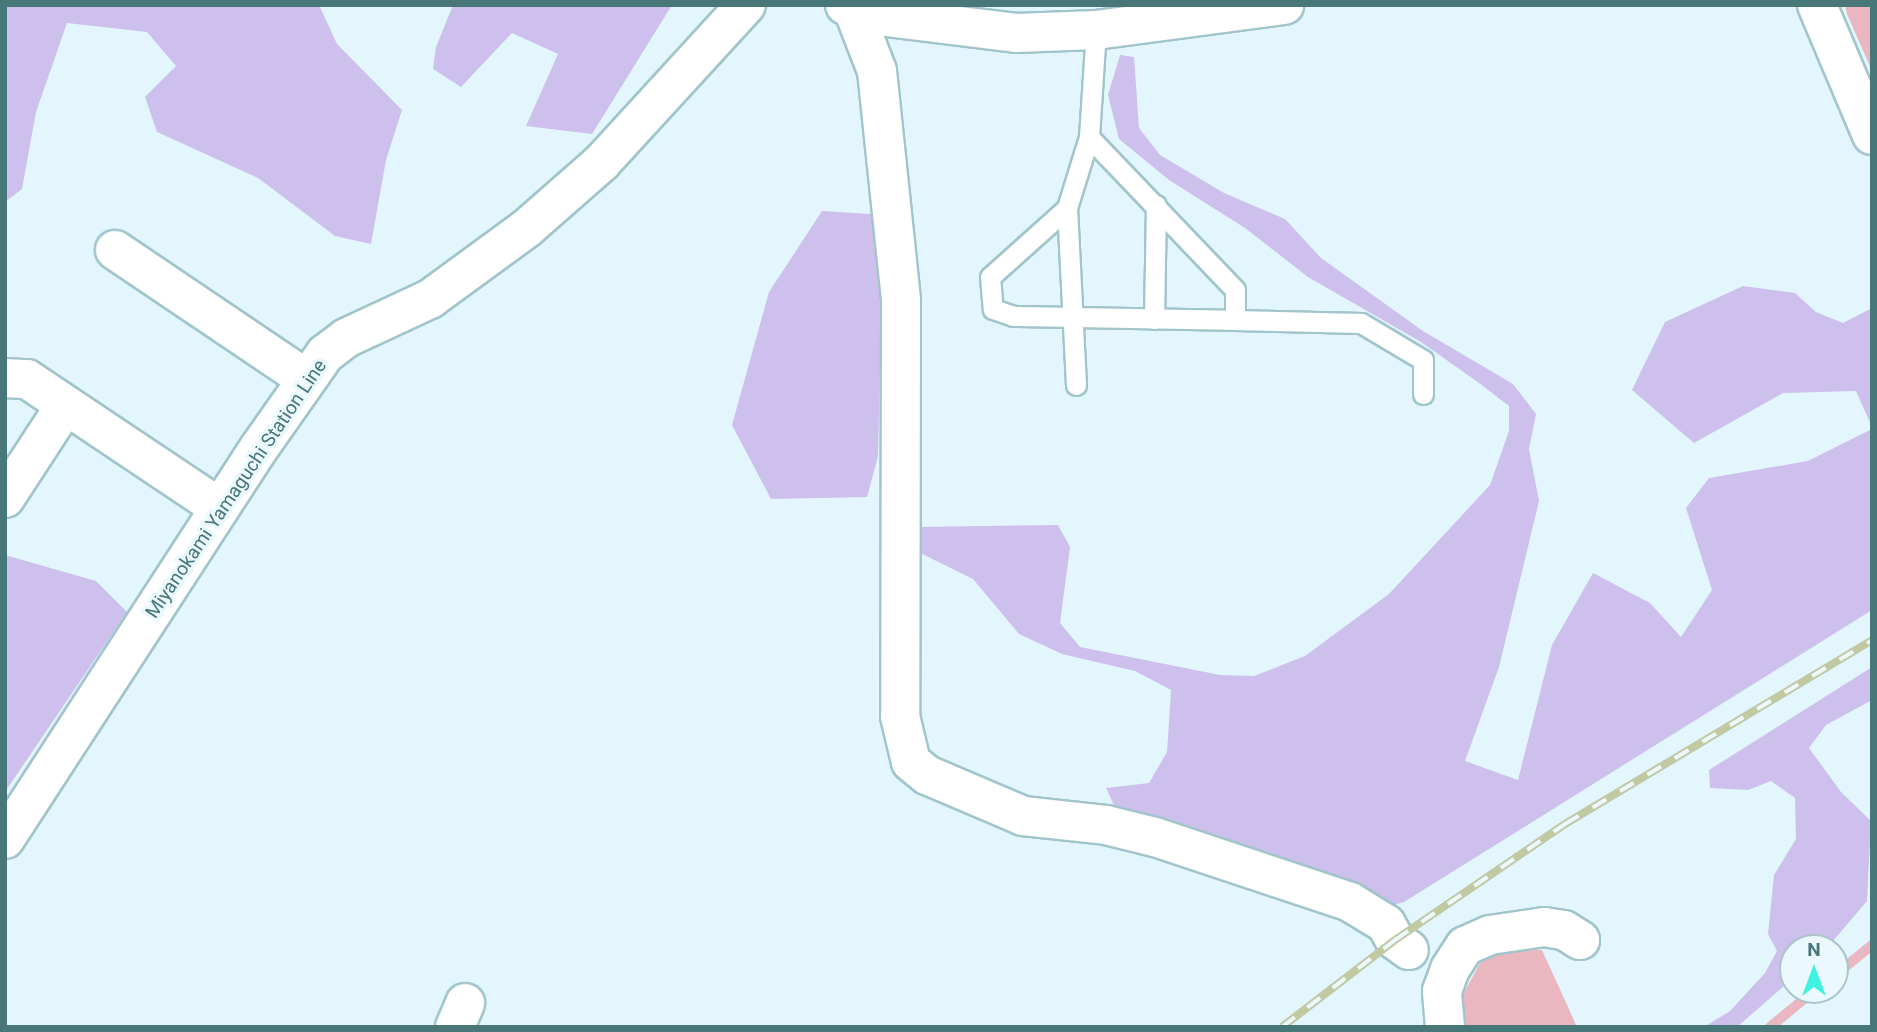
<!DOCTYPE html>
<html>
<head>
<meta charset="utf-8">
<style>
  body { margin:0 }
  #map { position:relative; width:1877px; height:1032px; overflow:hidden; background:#e3f6fe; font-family:Roboto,sans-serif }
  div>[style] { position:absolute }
  .green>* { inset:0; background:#cdc0ed }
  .water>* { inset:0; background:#eab6bf }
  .stream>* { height:10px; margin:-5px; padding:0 5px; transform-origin:5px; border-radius:5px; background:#eab6bf }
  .roads { filter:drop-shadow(2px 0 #a1c5ca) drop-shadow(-2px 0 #a1c5ca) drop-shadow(0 2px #a1c5ca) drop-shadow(0 -2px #a1c5ca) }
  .service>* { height:19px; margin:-9.5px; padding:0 9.5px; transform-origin:9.5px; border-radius:9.5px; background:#fff }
  .minor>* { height:38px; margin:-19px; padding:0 19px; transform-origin:19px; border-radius:19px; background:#fff }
  .secondary>* { height:38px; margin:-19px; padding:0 19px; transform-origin:19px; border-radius:19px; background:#fff }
  .rail>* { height:8px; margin-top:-4px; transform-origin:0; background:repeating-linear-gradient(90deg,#ebf9ff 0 16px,#c0c9a1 0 32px); box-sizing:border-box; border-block:2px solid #c0c9a1 }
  span { translate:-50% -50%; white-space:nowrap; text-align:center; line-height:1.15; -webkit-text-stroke:7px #ebf9ff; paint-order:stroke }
  .street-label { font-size:19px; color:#477779 }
  .frame { position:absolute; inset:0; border:7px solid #477779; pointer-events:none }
  .north { position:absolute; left:1779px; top:934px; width:70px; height:70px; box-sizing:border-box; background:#ebf9ff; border:2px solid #a9c5c9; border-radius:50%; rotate:0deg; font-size:19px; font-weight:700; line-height:28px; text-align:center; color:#477779 }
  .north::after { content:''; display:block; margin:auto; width:24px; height:32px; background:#3ef3e1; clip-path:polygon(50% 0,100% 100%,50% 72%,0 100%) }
</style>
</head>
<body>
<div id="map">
  <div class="green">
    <i style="clip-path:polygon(5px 5px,319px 5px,337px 44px,402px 110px,386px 160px,371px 244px,335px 236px,258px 178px,157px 132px,145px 97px,176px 66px,147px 32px,67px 23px,36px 112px,22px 189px,5px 202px)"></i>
    <i style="clip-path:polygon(453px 5px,672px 5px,592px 134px,526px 126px,558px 54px,512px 33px,461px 87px,433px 69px,436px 47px)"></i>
    <i style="clip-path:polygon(1120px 55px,1134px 57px,1139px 128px,1160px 155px,1224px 193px,1285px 219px,1321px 258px,1423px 331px,1513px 384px,1536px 414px,1529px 449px,1539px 501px,1499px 667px,1465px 761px,1518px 780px,1552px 645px,1593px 573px,1650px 603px,1681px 637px,1712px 590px,1686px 508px,1709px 478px,1808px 461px,1872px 429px,1872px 610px,1404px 902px,1383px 908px,1238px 846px,1115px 807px,1106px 788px,1149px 783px,1167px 752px,1171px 690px,1135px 671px,1062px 654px,1019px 634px,973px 579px,914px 550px,915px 527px,1058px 525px,1070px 547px,1060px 623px,1080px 647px,1220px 675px,1254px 676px,1305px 656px,1389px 594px,1490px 485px,1509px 431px,1509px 406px,1479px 383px,1421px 342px,1308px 277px,1245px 228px,1169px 180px,1119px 139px,1108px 95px)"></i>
    <i style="clip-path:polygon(822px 211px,871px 214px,882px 285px,878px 456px,867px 497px,771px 499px,732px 425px,769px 292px)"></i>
    <i style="clip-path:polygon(1743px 286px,1795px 293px,1816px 312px,1843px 323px,1872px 308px,1872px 427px,1856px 391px,1783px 393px,1694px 443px,1632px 390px,1665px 322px)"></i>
    <i style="clip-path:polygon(5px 555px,96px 581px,127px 612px,5px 792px)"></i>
    <i style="clip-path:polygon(1872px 667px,1872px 700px,1826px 725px,1809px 748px,1841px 792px,1871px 821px,1867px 901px,1827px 948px,1793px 948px,1793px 978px,1737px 1027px,1704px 1027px,1730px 1011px,1765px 973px,1777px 951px,1768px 934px,1774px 875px,1796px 839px,1795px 798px,1771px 781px,1748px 790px,1710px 788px,1709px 770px)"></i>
  </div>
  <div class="water">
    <i style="clip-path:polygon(1845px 5px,1872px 5px,1872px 71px,1847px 14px)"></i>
    <i style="clip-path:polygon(1542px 950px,1577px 1027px,1462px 1027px,1462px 996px,1483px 958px,1502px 951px)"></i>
  </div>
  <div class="stream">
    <i style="left:1835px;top:975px;width:48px;rotate:-39deg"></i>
    <i style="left:1770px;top:1027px;width:58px;rotate:-39.4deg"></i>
  </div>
  <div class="roads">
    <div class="service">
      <i style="left:1089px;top:137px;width:211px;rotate:46.3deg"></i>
      <i style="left:1235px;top:290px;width:30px;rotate:90deg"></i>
      <i style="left:1235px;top:320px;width:126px;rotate:1.4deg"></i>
      <i style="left:1361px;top:323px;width:72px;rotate:30.8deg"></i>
      <i style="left:1423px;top:360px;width:34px;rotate:90deg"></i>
      <i style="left:1067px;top:208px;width:103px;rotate:138.1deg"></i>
      <i style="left:990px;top:277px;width:32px;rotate:85deg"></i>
      <i style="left:993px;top:309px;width:21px;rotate:19deg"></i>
      <i style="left:1013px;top:316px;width:222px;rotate:1deg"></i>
      <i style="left:1154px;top:319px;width:114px;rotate:-89deg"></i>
      <i style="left:1076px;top:385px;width:177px;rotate:-92.9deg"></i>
      <i style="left:1067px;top:208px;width:74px;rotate:-72.8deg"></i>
      <i style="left:1089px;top:137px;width:107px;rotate:-86.3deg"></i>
    </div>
    <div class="minor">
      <i style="left:1817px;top:5px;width:141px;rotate:67.1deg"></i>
      <i style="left:853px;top:9px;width:66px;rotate:68.8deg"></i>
      <i style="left:877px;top:71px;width:231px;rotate:84deg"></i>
      <i style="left:901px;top:301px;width:415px;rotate:90.1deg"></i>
      <i style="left:900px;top:716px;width:47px;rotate:76.6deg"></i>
      <i style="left:911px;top:762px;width:21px;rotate:39deg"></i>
      <i style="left:927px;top:775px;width:104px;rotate:23.1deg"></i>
      <i style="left:1023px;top:816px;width:83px;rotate:6.2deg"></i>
      <i style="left:1106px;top:825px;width:50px;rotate:13.8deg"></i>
      <i style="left:1155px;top:837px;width:206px;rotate:18.4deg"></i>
      <i style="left:1350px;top:902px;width:42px;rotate:31.4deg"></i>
      <i style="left:1386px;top:924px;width:18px;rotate:61deg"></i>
      <i style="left:1395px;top:940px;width:17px;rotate:36deg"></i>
      <i style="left:878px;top:16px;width:139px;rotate:7deg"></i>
      <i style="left:1016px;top:33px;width:80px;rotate:-2.1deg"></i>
      <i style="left:1096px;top:30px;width:190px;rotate:-7.6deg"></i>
      <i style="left:115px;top:250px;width:230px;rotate:34deg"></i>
      <i style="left:5px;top:378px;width:22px;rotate:3deg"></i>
      <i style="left:27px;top:379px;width:232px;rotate:33.8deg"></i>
      <i style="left:5px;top:498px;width:110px;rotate:-56.9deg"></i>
      <i style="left:455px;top:1027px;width:26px;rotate:-67deg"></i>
      <i style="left:1445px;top:1027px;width:36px;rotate:-95deg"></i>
      <i style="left:1442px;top:991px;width:23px;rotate:-70deg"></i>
      <i style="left:1450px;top:969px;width:27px;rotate:-57deg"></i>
      <i style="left:1465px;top:946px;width:27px;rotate:-24deg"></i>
      <i style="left:1490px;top:935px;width:55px;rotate:-8.4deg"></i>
      <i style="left:1544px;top:927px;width:20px;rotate:9deg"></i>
      <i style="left:1564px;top:930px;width:19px;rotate:32deg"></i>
    </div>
    <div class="secondary">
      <i style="left:845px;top:5px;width:35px;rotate:18deg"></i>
      <i style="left:878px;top:16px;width:11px;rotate:-85deg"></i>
      <i style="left:5px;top:839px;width:466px;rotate:-57deg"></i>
      <i style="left:259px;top:448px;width:115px;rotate:-54.9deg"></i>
      <i style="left:325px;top:354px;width:26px;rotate:-37deg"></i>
      <i style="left:346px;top:338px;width:93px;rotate:-24.9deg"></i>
      <i style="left:430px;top:299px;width:120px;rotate:-36.2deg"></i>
      <i style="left:527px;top:228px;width:100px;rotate:-41.3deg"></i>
      <i style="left:602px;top:162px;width:213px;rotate:-47.5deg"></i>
    </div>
  </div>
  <div class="rail">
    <i style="left:1282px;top:1027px;width:143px;rotate:-37.6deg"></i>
    <i style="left:1395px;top:940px;width:206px;rotate:-34.3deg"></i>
    <i style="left:1565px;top:824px;width:358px;rotate:-30.9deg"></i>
  </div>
  <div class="street-label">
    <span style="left:236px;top:489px;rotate:-56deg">Miyanokami Yamaguchi Station Line</span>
  </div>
  <div class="frame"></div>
  <div class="north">N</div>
</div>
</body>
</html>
